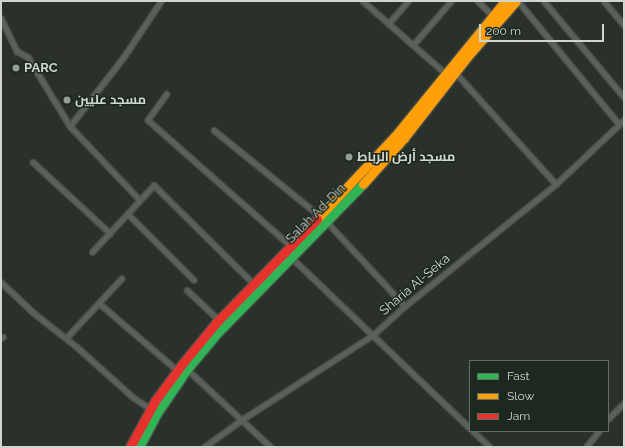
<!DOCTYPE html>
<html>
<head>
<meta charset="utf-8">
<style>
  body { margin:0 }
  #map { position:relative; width:625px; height:448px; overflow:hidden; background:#2a302a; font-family:Raleway,Cairo,sans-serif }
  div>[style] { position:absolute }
  .roads { filter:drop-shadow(1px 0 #484d48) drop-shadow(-1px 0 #484d48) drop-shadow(0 1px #484d48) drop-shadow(0 -1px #484d48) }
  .street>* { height:4.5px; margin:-2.25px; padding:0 2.25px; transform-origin:2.25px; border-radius:2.25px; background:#5a605a }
  .fast>* { height:9px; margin:-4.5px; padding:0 4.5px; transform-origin:4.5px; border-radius:4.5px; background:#30b455 }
  .slow>* { height:9px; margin:-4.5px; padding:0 4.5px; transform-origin:4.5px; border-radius:4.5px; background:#ff9f0a }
  .jam>* { height:9px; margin:-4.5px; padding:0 4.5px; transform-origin:4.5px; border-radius:4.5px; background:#e5322d }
  .dots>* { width:11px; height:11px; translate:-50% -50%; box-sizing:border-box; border:2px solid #1d291e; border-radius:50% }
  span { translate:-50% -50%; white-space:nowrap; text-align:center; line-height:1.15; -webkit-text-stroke:3px #1d291e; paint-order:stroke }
  .poi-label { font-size:13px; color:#cfd6cf; font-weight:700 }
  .left { translate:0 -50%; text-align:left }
  .street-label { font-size:13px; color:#cfd6cf }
  .frame { position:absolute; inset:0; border:2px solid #cfd6cf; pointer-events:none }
  .legend { position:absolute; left:469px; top:360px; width:140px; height:72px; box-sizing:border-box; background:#1d291e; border:1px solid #646e65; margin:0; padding:5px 7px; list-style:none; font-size:12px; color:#cfd6cf }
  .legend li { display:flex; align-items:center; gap:8px; height:20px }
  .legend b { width:20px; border:1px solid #646e65 }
  .scale { position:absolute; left:479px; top:24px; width:125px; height:18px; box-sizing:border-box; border:2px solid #cfd6cf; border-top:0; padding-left:5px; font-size:12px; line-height:14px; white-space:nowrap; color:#cfd6cf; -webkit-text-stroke:3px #1d291e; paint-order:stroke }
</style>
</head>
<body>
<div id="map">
  <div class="roads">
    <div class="street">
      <i style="left:363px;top:1px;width:109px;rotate:41.3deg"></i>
      <i style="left:478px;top:1px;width:20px;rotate:45deg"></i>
      <i style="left:518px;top:1px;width:159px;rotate:50.6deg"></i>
      <i style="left:544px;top:1px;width:125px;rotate:50.2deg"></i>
      <i style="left:604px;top:1px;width:31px;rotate:50deg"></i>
      <i style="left:1px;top:18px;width:37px;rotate:64deg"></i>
      <i style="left:17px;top:51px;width:13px;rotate:29deg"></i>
      <i style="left:28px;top:57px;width:81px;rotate:58.7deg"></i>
      <i style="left:70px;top:126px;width:102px;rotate:46.6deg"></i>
      <i style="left:389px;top:23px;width:29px;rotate:-49deg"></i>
      <i style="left:413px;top:45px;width:58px;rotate:-49.2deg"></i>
      <i style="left:456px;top:73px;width:149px;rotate:48deg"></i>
      <i style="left:167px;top:94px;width:32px;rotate:126deg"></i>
      <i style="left:148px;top:120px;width:191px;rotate:41.4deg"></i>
      <i style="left:70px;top:126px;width:86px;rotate:-52.1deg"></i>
      <i style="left:123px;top:58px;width:69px;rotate:-56.3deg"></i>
      <i style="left:214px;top:130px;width:136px;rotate:39.1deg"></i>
      <i style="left:33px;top:162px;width:105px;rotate:42.7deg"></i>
      <i style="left:128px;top:214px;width:93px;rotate:45deg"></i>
      <i style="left:327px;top:222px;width:115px;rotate:47.1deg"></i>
      <i style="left:92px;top:252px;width:91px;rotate:-47.2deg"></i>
      <i style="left:154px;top:185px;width:141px;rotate:44.7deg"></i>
      <i style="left:291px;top:257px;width:248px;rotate:43.7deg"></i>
      <i style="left:1px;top:282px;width:45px;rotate:43.2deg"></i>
      <i style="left:34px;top:313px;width:55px;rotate:38.3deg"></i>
      <i style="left:77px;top:347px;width:75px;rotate:41.8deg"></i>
      <i style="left:133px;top:397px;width:22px;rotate:34deg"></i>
      <i style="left:187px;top:290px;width:44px;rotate:43.2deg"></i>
      <i style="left:99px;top:303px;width:103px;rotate:40.7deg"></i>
      <i style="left:1px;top:338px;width:2px;rotate:-27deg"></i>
      <i style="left:66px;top:338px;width:81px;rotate:-47deg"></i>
      <i style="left:187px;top:369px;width:115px;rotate:42.9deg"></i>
      <i style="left:608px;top:419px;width:23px;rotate:-45deg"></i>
      <i style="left:473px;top:431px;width:23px;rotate:43deg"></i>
      <i style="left:204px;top:447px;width:48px;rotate:-35.7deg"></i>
      <i style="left:243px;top:419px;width:155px;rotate:-32.9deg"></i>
      <i style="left:373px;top:335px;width:43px;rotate:-42.2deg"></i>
      <i style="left:405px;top:306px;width:194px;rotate:-38.9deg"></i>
      <i style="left:556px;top:184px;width:93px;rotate:-43.3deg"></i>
      <i style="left:586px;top:447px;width:21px;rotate:-51deg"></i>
    </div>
    <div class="fast">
      <i style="left:139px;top:447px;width:38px;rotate:-62deg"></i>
      <i style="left:157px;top:413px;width:53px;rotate:-55.7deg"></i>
      <i style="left:187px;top:369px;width:48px;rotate:-50deg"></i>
      <i style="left:218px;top:332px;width:207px;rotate:-45.6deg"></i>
    </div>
    <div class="slow">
      <i style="left:363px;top:184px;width:62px;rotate:-48.3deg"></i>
      <i style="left:404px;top:138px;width:103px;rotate:-52.1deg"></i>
      <i style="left:467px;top:57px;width:74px;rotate:-48.8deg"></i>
      <i style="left:317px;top:219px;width:114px;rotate:-46.8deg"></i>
      <i style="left:395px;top:136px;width:174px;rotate:-50.8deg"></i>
    </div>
    <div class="jam">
      <i style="left:130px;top:447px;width:52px;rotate:-61.5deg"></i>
      <i style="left:155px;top:401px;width:47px;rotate:-53.6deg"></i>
      <i style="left:183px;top:363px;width:52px;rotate:-50.5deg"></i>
      <i style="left:216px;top:323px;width:145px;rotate:-45.8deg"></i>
    </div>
  </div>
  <div class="dots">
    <i style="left:16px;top:68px;background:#959c95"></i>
    <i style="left:67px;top:100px;background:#959c95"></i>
    <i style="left:349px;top:157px;background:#959c95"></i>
  </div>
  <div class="poi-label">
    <span class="left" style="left:24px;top:68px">PARC</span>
    <span class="left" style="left:75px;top:100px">مسجد عليين</span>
    <span class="left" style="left:357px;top:157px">مسجد أرض الرباط</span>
  </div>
  <div class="street-label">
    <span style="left:316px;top:214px;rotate:-45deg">Salah Ad-Din</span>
    <span style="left:415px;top:285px;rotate:-40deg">Sharia Al-Seka</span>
  </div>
  <div class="frame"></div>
  <ul class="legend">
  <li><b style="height:5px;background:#30b455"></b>Fast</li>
  <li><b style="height:5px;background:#ff9f0a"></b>Slow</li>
  <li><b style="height:5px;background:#e5322d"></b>Jam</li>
  </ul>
  <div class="scale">200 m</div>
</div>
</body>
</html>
